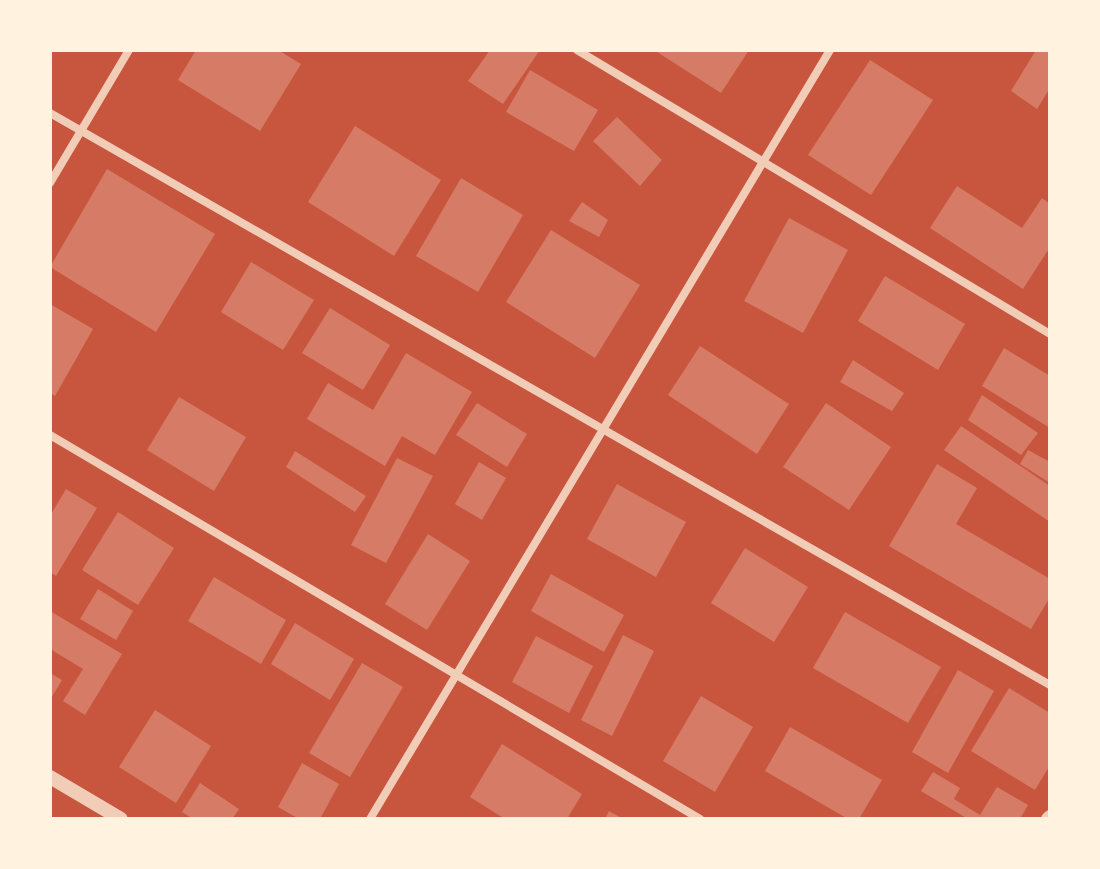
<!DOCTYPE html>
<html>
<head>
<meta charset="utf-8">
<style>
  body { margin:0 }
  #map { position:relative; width:1100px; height:869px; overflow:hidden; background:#c8553d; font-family:Manrope,sans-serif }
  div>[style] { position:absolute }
  .building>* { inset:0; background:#d67c66 }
  .minor>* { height:8px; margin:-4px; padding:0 4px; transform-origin:4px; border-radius:4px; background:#f1ccb7 }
  .tertiary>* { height:14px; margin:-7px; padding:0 7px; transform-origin:7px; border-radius:7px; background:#f1ccb7 }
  span { translate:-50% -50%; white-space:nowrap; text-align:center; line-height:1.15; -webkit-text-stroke:6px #fff3e0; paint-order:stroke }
  .frame { position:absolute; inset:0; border:52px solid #fff3e0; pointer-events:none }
</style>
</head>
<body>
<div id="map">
  <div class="building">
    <i style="clip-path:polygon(196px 50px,278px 50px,301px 64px,260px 131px,178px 80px)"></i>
    <i style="clip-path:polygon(490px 50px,540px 50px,503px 104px,468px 81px)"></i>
    <i style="clip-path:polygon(654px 50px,749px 50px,721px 93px)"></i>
    <i style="clip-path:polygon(1036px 50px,1050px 50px,1050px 88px,1037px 109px,1011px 91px)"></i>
    <i style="clip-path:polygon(870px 60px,933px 100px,871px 195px,808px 155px)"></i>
    <i style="clip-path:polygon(530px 70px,598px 110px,574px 151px,506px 112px)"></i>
    <i style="clip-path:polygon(617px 117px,662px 160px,640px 186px,593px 141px)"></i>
    <i style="clip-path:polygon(355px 126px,441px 180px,394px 256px,308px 202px)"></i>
    <i style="clip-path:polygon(107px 169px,215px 234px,156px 332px,50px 267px)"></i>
    <i style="clip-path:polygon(461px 178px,523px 215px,478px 292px,416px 256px)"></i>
    <i style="clip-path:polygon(957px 186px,1022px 228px,1042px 198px,1050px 204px,1050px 247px,1023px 289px,930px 228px)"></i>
    <i style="clip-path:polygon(582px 202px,608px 220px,599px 237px,569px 221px)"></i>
    <i style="clip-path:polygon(789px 218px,848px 250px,803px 333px,744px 301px)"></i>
    <i style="clip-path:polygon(551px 230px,640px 285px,595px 358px,506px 302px)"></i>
    <i style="clip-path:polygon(251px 262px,314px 300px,283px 350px,221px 312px)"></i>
    <i style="clip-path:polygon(885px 276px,965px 324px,938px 370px,858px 321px)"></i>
    <i style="clip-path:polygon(50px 304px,93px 329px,55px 396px,50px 393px)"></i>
    <i style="clip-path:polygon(330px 308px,390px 345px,363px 390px,302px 353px)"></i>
    <i style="clip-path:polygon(700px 346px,789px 404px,757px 454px,668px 395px)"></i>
    <i style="clip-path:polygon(1004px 348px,1050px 376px,1050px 428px,982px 386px)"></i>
    <i style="clip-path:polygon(406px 353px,472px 392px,435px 455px,402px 436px,385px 466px,307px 419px,328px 383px,373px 410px)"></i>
    <i style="clip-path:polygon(853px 360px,904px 393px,892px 411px,840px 382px)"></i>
    <i style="clip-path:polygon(982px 395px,1038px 433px,1021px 455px,968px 420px)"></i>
    <i style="clip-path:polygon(179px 397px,246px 437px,214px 491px,147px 450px)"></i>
    <i style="clip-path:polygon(477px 403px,527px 434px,507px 467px,456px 435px)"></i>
    <i style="clip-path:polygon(826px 403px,891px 447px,849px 510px,783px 467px)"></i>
    <i style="clip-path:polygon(961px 426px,1050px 486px,1050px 522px,944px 450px)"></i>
    <i style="clip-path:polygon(1028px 450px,1050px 462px,1050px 483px,1020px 464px)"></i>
    <i style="clip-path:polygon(295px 451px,366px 496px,355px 512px,286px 467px)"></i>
    <i style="clip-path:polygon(397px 458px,433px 476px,386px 563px,351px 545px)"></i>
    <i style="clip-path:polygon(479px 462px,506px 478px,482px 520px,455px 504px)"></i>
    <i style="clip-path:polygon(937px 464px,977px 488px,956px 524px,1050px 579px,1050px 597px,1031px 629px,889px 546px)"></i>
    <i style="clip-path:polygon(617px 484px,686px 522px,656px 577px,587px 539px)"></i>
    <i style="clip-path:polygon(66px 489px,97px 508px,56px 576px,50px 572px,50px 516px)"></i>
    <i style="clip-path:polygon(118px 512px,174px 548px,138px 605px,82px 570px)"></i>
    <i style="clip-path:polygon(428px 534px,470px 561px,427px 630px,385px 604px)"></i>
    <i style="clip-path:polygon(745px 548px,808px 587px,774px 642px,711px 603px)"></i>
    <i style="clip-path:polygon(551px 574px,624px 615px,604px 652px,531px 611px)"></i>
    <i style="clip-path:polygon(214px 577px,286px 620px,261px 664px,188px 621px)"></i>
    <i style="clip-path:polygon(98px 589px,133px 611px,116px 640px,80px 619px)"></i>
    <i style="clip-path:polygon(50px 611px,122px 654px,85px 715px,63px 701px,83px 669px,50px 649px)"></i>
    <i style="clip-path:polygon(845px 612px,941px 667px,908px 723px,813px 668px)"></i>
    <i style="clip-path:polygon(295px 623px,354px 659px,330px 700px,271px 664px)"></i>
    <i style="clip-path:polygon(623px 635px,654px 651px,612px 736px,581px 720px)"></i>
    <i style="clip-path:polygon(536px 636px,593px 666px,569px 713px,512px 682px)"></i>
    <i style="clip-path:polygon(362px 663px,403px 687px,350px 777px,309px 753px)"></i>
    <i style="clip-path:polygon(958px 670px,994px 691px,948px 773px,912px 752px)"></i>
    <i style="clip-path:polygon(50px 673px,62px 680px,50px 700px)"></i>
    <i style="clip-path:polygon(1009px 688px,1050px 713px,1050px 765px,1035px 790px,971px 751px)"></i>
    <i style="clip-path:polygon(701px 696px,753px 727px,715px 792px,663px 761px)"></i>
    <i style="clip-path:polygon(155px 710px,211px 746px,176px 803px,119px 767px)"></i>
    <i style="clip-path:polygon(790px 727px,882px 780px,859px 819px,848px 819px,765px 771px)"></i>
    <i style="clip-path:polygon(502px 744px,582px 794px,567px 819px,505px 819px,470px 797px)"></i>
    <i style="clip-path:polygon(302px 763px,339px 784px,320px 819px,299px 819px,278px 807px)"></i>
    <i style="clip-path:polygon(933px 772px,960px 788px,954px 799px,980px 815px,997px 787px,1028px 805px,1020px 819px,968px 819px,921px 791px)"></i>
    <i style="clip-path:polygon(200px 783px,239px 809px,232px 819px,193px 819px,182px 812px)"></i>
    <i style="clip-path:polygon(609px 811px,623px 819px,605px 819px)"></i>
  </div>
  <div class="minor">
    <i style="left:577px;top:50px;width:552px;rotate:30.98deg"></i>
    <i style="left:50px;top:113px;width:1152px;rotate:29.77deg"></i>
    <i style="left:50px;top:183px;width:155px;rotate:-59.3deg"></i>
    <i style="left:50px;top:435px;width:755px;rotate:30.57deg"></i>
    <i style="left:370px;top:819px;width:896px;rotate:-59.11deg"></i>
  </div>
  <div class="tertiary">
    <i style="left:50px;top:777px;width:82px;rotate:30.6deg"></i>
    <i style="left:1048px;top:819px;width:3px;rotate:-45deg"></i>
  </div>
  <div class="frame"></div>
</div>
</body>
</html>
